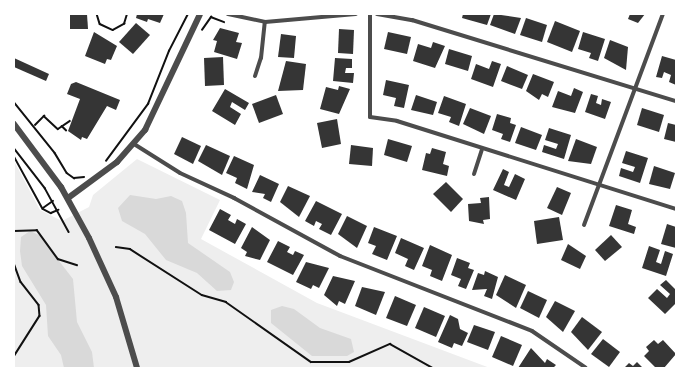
<!DOCTYPE html>
<html>
<head>
<meta charset="utf-8">
<style>
  body { margin:0 }
  #map { position:relative; width:690px; height:382px; overflow:hidden; background:#fff; font-family:"Alegreya Sans",sans-serif }
  div>[style] { position:absolute }
  .green>* { inset:0; background:#eee }
  .water>* { inset:0; background:#d9d9d9 }
  .building>* { inset:0; background:#353535 }
  .path>* { height:1.5px; margin:-0.75px; padding:0 0.75px; transform-origin:0.75px; border-radius:0.75px; background:#111 }
  .minor>* { height:4px; margin:-2px; padding:0 2px; transform-origin:2px; border-radius:2px; background:#4c4c4c }
  .tertiary>* { height:6px; margin:-3px; padding:0 3px; transform-origin:3px; border-radius:3px; background:#4c4c4c }
  span { translate:-50% -50%; white-space:nowrap; text-align:center; line-height:1.15; -webkit-text-stroke:3.5px #fff; paint-order:stroke }
  .frame { position:absolute; inset:0; border:15px solid #fff; pointer-events:none }
</style>
</head>
<body>
<div id="map">
  <div class="green">
    <i style="clip-path:polygon(137px 159px,220px 200px,201px 239px,317px 303px,490px 368px,14px 368px,14px 161px,40px 210px,62px 221px,89px 207px,93px 195px)"></i>
  </div>
  <div class="water">
    <i style="clip-path:polygon(130px 195px,156px 199px,171px 196px,182px 201px,186px 213px,188px 243px,230px 272px,234px 282px,231px 290px,217px 291px,197px 273px,166px 260px,145px 234px,122px 221px,118px 208px)"></i>
    <i style="clip-path:polygon(30px 231px,39px 235px,73px 279px,77px 322px,92px 352px,94px 368px,64px 368px,61px 355px,48px 336px,46px 305px,22px 266px,20px 251px,21px 237px)"></i>
    <i style="clip-path:polygon(282px 306px,294px 309px,320px 328px,351px 339px,354px 352px,347px 356px,312px 356px,271px 323px,271px 310px)"></i>
  </div>
  <div class="building">
    <i style="clip-path:polygon(70px 14px,87px 14px,88px 29px,70px 29px)"></i>
    <i style="clip-path:polygon(137px 14px,164px 14px,160px 23px,148px 19px,147px 22px,136px 18px)"></i>
    <i style="clip-path:polygon(463px 14px,491px 14px,487px 25px,462px 18px)"></i>
    <i style="clip-path:polygon(494px 14px,521px 18px,515px 34px,490px 25px)"></i>
    <i style="clip-path:polygon(630px 14px,645px 14px,638px 23px,628px 19px)"></i>
    <i style="clip-path:polygon(526px 18px,547px 25px,542px 42px,520px 35px)"></i>
    <i style="clip-path:polygon(555px 21px,580px 31px,572px 52px,547px 42px)"></i>
    <i style="clip-path:polygon(136px 23px,150px 35px,133px 54px,119px 42px)"></i>
    <i style="clip-path:polygon(220px 28px,239px 33px,236px 42px,242px 43px,237px 59px,214px 52px,217px 41px,213px 40px)"></i>
    <i style="clip-path:polygon(339px 29px,354px 30px,353px 54px,338px 53px)"></i>
    <i style="clip-path:polygon(94px 32px,117px 46px,111px 60px,107px 59px,105px 64px,85px 56px)"></i>
    <i style="clip-path:polygon(388px 32px,411px 37px,407px 54px,384px 49px)"></i>
    <i style="clip-path:polygon(583px 32px,605px 39px,598px 61px,589px 58px,591px 53px,578px 49px)"></i>
    <i style="clip-path:polygon(281px 34px,296px 36px,294px 58px,278px 57px)"></i>
    <i style="clip-path:polygon(610px 40px,628px 47px,626px 70px,604px 58px)"></i>
    <i style="clip-path:polygon(433px 42px,445px 46px,435px 68px,413px 61px,418px 44px,431px 48px)"></i>
    <i style="clip-path:polygon(449px 49px,472px 56px,468px 71px,445px 64px)"></i>
    <i style="clip-path:polygon(662px 56px,676px 60px,676px 85px,669px 82px,671px 75px,664px 72px,662px 78px,656px 77px)"></i>
    <i style="clip-path:polygon(223px 57px,224px 85px,205px 86px,204px 58px)"></i>
    <i style="clip-path:polygon(14px 58px,49px 74px,46px 81px,14px 67px)"></i>
    <i style="clip-path:polygon(335px 58px,352px 59px,352px 68px,346px 68px,345px 73px,354px 73px,353px 83px,333px 81px)"></i>
    <i style="clip-path:polygon(286px 61px,306px 64px,303px 90px,278px 91px)"></i>
    <i style="clip-path:polygon(492px 61px,501px 64px,493px 87px,471px 79px,476px 64px,489px 69px)"></i>
    <i style="clip-path:polygon(507px 66px,528px 75px,522px 89px,501px 81px)"></i>
    <i style="clip-path:polygon(533px 74px,554px 82px,548px 97px,542px 94px,539px 100px,526px 91px)"></i>
    <i style="clip-path:polygon(386px 80px,409px 85px,404px 108px,394px 106px,396px 98px,383px 95px)"></i>
    <i style="clip-path:polygon(76px 82px,120px 100px,116px 110px,107px 106px,87px 139px,82px 137px,81px 140px,68px 131px,80px 99px,67px 94px,71px 84px)"></i>
    <i style="clip-path:polygon(339px 86px,350px 89px,339px 114px,320px 109px,326px 87px,338px 90px)"></i>
    <i style="clip-path:polygon(574px 88px,583px 92px,575px 113px,552px 107px,558px 91px,571px 96px)"></i>
    <i style="clip-path:polygon(225px 89px,249px 103px,245px 110px,232px 102px,230px 107px,241px 114px,235px 125px,212px 111px)"></i>
    <i style="clip-path:polygon(591px 94px,598px 96px,596px 103px,601px 105px,602px 99px,611px 102px,605px 119px,585px 112px)"></i>
    <i style="clip-path:polygon(276px 95px,283px 114px,259px 123px,252px 104px)"></i>
    <i style="clip-path:polygon(416px 95px,437px 102px,433px 115px,411px 110px)"></i>
    <i style="clip-path:polygon(444px 96px,466px 104px,459px 126px,449px 122px,451px 117px,438px 113px)"></i>
    <i style="clip-path:polygon(470px 108px,491px 116px,484px 134px,463px 124px)"></i>
    <i style="clip-path:polygon(642px 108px,664px 115px,659px 132px,637px 125px)"></i>
    <i style="clip-path:polygon(497px 114px,511px 118px,510px 123px,516px 125px,510px 142px,501px 139px,503px 134px,492px 130px)"></i>
    <i style="clip-path:polygon(337px 119px,341px 144px,322px 148px,317px 123px)"></i>
    <i style="clip-path:polygon(668px 123px,676px 125px,676px 142px,664px 139px)"></i>
    <i style="clip-path:polygon(521px 127px,542px 135px,536px 150px,515px 143px)"></i>
    <i style="clip-path:polygon(549px 128px,571px 135px,564px 159px,542px 152px,544px 145px,556px 149px,558px 144px,545px 140px)"></i>
    <i style="clip-path:polygon(182px 137px,201px 146px,193px 164px,174px 154px)"></i>
    <i style="clip-path:polygon(388px 139px,412px 146px,407px 162px,384px 155px)"></i>
    <i style="clip-path:polygon(576px 139px,597px 147px,591px 164px,568px 161px)"></i>
    <i style="clip-path:polygon(206px 145px,230px 156px,222px 175px,198px 161px)"></i>
    <i style="clip-path:polygon(351px 145px,373px 148px,372px 166px,349px 164px)"></i>
    <i style="clip-path:polygon(432px 148px,446px 152px,443px 164px,449px 166px,447px 176px,422px 170px,426px 153px,430px 154px)"></i>
    <i style="clip-path:polygon(626px 151px,648px 158px,640px 183px,619px 176px,621px 168px,633px 172px,635px 167px,622px 163px)"></i>
    <i style="clip-path:polygon(234px 156px,254px 165px,247px 189px,235px 183px,237px 178px,226px 173px)"></i>
    <i style="clip-path:polygon(654px 166px,675px 173px,670px 189px,649px 184px)"></i>
    <i style="clip-path:polygon(503px 169px,509px 172px,504px 185px,509px 187px,515px 174px,525px 179px,516px 200px,493px 190px)"></i>
    <i style="clip-path:polygon(260px 175px,279px 184px,271px 202px,263px 198px,265px 194px,252px 192px)"></i>
    <i style="clip-path:polygon(446px 182px,463px 199px,451px 212px,433px 194px)"></i>
    <i style="clip-path:polygon(288px 186px,310px 196px,299px 217px,280px 202px)"></i>
    <i style="clip-path:polygon(557px 187px,571px 193px,562px 215px,547px 208px)"></i>
    <i style="clip-path:polygon(489px 197px,490px 219px,483px 220px,484px 224px,469px 221px,468px 204px,481px 203px,480px 198px)"></i>
    <i style="clip-path:polygon(316px 201px,342px 214px,331px 235px,319px 229px,322px 224px,316px 221px,314px 226px,305px 221px)"></i>
    <i style="clip-path:polygon(616px 205px,632px 210px,628px 224px,636px 227px,634px 234px,609px 226px)"></i>
    <i style="clip-path:polygon(220px 209px,231px 215px,228px 220px,235px 224px,237px 219px,246px 224px,235px 244px,209px 230px)"></i>
    <i style="clip-path:polygon(347px 216px,367px 226px,357px 248px,338px 234px)"></i>
    <i style="clip-path:polygon(559px 217px,563px 240px,537px 244px,534px 221px)"></i>
    <i style="clip-path:polygon(667px 224px,676px 227px,676px 248px,661px 244px)"></i>
    <i style="clip-path:polygon(252px 227px,270px 240px,260px 260px,245px 256px,247px 252px,241px 248px)"></i>
    <i style="clip-path:polygon(374px 227px,397px 236px,387px 260px,372px 254px,376px 246px,368px 243px)"></i>
    <i style="clip-path:polygon(611px 235px,622px 247px,605px 261px,595px 250px)"></i>
    <i style="clip-path:polygon(401px 238px,424px 248px,414px 270px,405px 266px,408px 259px,395px 253px)"></i>
    <i style="clip-path:polygon(278px 241px,290px 247px,287px 252px,293px 255px,295px 251px,304px 255px,293px 275px,267px 262px)"></i>
    <i style="clip-path:polygon(568px 244px,586px 256px,580px 269px,561px 260px)"></i>
    <i style="clip-path:polygon(430px 245px,452px 255px,442px 281px,430px 276px,432px 270px,422px 266px)"></i>
    <i style="clip-path:polygon(649px 246px,660px 250px,656px 262px,661px 264px,665px 251px,673px 254px,666px 276px,642px 268px)"></i>
    <i style="clip-path:polygon(457px 258px,470px 263px,468px 268px,474px 270px,466px 289px,458px 286px,461px 279px,451px 275px)"></i>
    <i style="clip-path:polygon(306px 262px,329px 268px,319px 288px,313px 285px,311px 289px,296px 282px)"></i>
    <i style="clip-path:polygon(485px 271px,498px 277px,492px 299px,484px 296px,487px 289px,472px 290px,478px 273px,484px 275px)"></i>
    <i style="clip-path:polygon(505px 275px,526px 285px,516px 308px,496px 295px)"></i>
    <i style="clip-path:polygon(333px 276px,355px 281px,345px 304px,339px 301px,337px 306px,324px 295px)"></i>
    <i style="clip-path:polygon(666px 280px,676px 290px,676px 303px,665px 314px,648px 298px,657px 289px,667px 298px,670px 294px,660px 285px)"></i>
    <i style="clip-path:polygon(362px 287px,385px 292px,376px 315px,355px 306px)"></i>
    <i style="clip-path:polygon(528px 291px,547px 300px,539px 318px,520px 308px)"></i>
    <i style="clip-path:polygon(395px 296px,416px 305px,407px 326px,386px 318px)"></i>
    <i style="clip-path:polygon(555px 301px,575px 311px,563px 332px,546px 317px)"></i>
    <i style="clip-path:polygon(424px 307px,445px 316px,436px 337px,415px 328px)"></i>
    <i style="clip-path:polygon(450px 315px,458px 319px,460px 329px,468px 333px,462px 346px,454px 343px,452px 348px,438px 342px)"></i>
    <i style="clip-path:polygon(582px 317px,602px 332px,588px 350px,571px 332px)"></i>
    <i style="clip-path:polygon(474px 325px,495px 332px,488px 350px,467px 342px)"></i>
    <i style="clip-path:polygon(501px 336px,522px 345px,513px 366px,492px 357px)"></i>
    <i style="clip-path:polygon(603px 339px,620px 352px,609px 367px,591px 354px)"></i>
    <i style="clip-path:polygon(654px 340px,658px 344px,663px 340px,676px 354px,664px 368px,656px 368px,644px 356px,649px 351px,646px 347px)"></i>
    <i style="clip-path:polygon(531px 348px,545px 363px,547px 359px,556px 365px,553px 368px,518px 368px)"></i>
    <i style="clip-path:polygon(637px 362px,643px 368px,624px 368px,629px 363px,633px 366px)"></i>
  </div>
  <div class="path">
    <i style="left:97px;top:14px;width:10px;rotate:73deg"></i>
    <i style="left:100px;top:24px;width:14px;rotate:25deg"></i>
    <i style="left:113px;top:30px;width:13px;rotate:-29deg"></i>
    <i style="left:124px;top:24px;width:10px;rotate:-73deg"></i>
    <i style="left:202px;top:30px;width:16px;rotate:-55deg"></i>
    <i style="left:211px;top:17px;width:14px;rotate:21deg"></i>
    <i style="left:14px;top:102px;width:65px;rotate:51.2deg"></i>
    <i style="left:55px;top:153px;width:23px;rotate:59deg"></i>
    <i style="left:67px;top:173px;width:9px;rotate:36deg"></i>
    <i style="left:74px;top:178px;width:10px;rotate:-6deg"></i>
    <i style="left:35px;top:125px;width:13px;rotate:-45deg"></i>
    <i style="left:44px;top:116px;width:19px;rotate:43deg"></i>
    <i style="left:58px;top:129px;width:14px;rotate:-34deg"></i>
    <i style="left:62px;top:126px;width:6px;rotate:45deg"></i>
    <i style="left:14px;top:148px;width:51px;rotate:52.2deg"></i>
    <i style="left:45px;top:188px;width:50px;rotate:61.4deg"></i>
    <i style="left:14px;top:156px;width:60px;rotate:61.3deg"></i>
    <i style="left:43px;top:209px;width:9px;rotate:27deg"></i>
    <i style="left:51px;top:213px;width:8px;rotate:-23deg"></i>
    <i style="left:106px;top:161px;width:71px;rotate:-53.6deg"></i>
    <i style="left:148px;top:104px;width:57px;rotate:-68.4deg"></i>
    <i style="left:169px;top:51px;width:42px;rotate:-62.8deg"></i>
    <i style="left:43px;top:208px;width:12px;rotate:-35deg"></i>
    <i style="left:14px;top:231px;width:23px;rotate:-2deg"></i>
    <i style="left:37px;top:230px;width:36px;rotate:54deg"></i>
    <i style="left:58px;top:259px;width:20px;rotate:18deg"></i>
    <i style="left:116px;top:247px;width:14px;rotate:8deg"></i>
    <i style="left:130px;top:249px;width:85px;rotate:32.6deg"></i>
    <i style="left:202px;top:295px;width:25px;rotate:16deg"></i>
    <i style="left:226px;top:302px;width:104px;rotate:35.2deg"></i>
    <i style="left:311px;top:362px;width:38px"></i>
    <i style="left:349px;top:362px;width:45px;rotate:-23.7deg"></i>
    <i style="left:390px;top:344px;width:49px;rotate:29.2deg"></i>
    <i style="left:14px;top:263px;width:20px;rotate:70deg"></i>
    <i style="left:21px;top:282px;width:29px;rotate:52deg"></i>
    <i style="left:39px;top:305px;width:11px;rotate:85deg"></i>
    <i style="left:40px;top:316px;width:49px;rotate:122.4deg"></i>
  </div>
  <div class="minor">
    <i style="left:228px;top:14px;width:38px;rotate:12deg"></i>
    <i style="left:265px;top:22px;width:91px;rotate:-5deg"></i>
    <i style="left:370px;top:14px;width:103px;rotate:90deg"></i>
    <i style="left:370px;top:117px;width:27px;rotate:8deg"></i>
    <i style="left:397px;top:121px;width:293px;rotate:17.5deg"></i>
    <i style="left:377px;top:14px;width:36px;rotate:10deg"></i>
    <i style="left:412px;top:20px;width:276px;rotate:17.1deg"></i>
    <i style="left:255px;top:76px;width:19px;rotate:-72deg"></i>
    <i style="left:261px;top:58px;width:36px;rotate:-84deg"></i>
    <i style="left:134px;top:144px;width:54px;rotate:32.2deg"></i>
    <i style="left:180px;top:173px;width:60px;rotate:24.8deg"></i>
    <i style="left:234px;top:198px;width:121px;rotate:28.7deg"></i>
    <i style="left:340px;top:256px;width:206px;rotate:21.3deg"></i>
    <i style="left:532px;top:331px;width:65px;rotate:34.4deg"></i>
    <i style="left:474px;top:174px;width:25px;rotate:-72deg"></i>
    <i style="left:584px;top:225px;width:225px;rotate:-69.5deg"></i>
  </div>
  <div class="tertiary">
    <i style="left:14px;top:124px;width:79px;rotate:53.3deg"></i>
    <i style="left:61px;top:187px;width:58px;rotate:61.2deg"></i>
    <i style="left:89px;top:238px;width:65px;rotate:65.4deg"></i>
    <i style="left:116px;top:297px;width:74px;rotate:73.5deg"></i>
    <i style="left:68px;top:198px;width:61px;rotate:-36.3deg"></i>
    <i style="left:117px;top:162px;width:43px;rotate:-48.8deg"></i>
    <i style="left:145px;top:130px;width:128px;rotate:-64.6deg"></i>
  </div>
  <div class="frame"></div>
</div>
</body>
</html>
